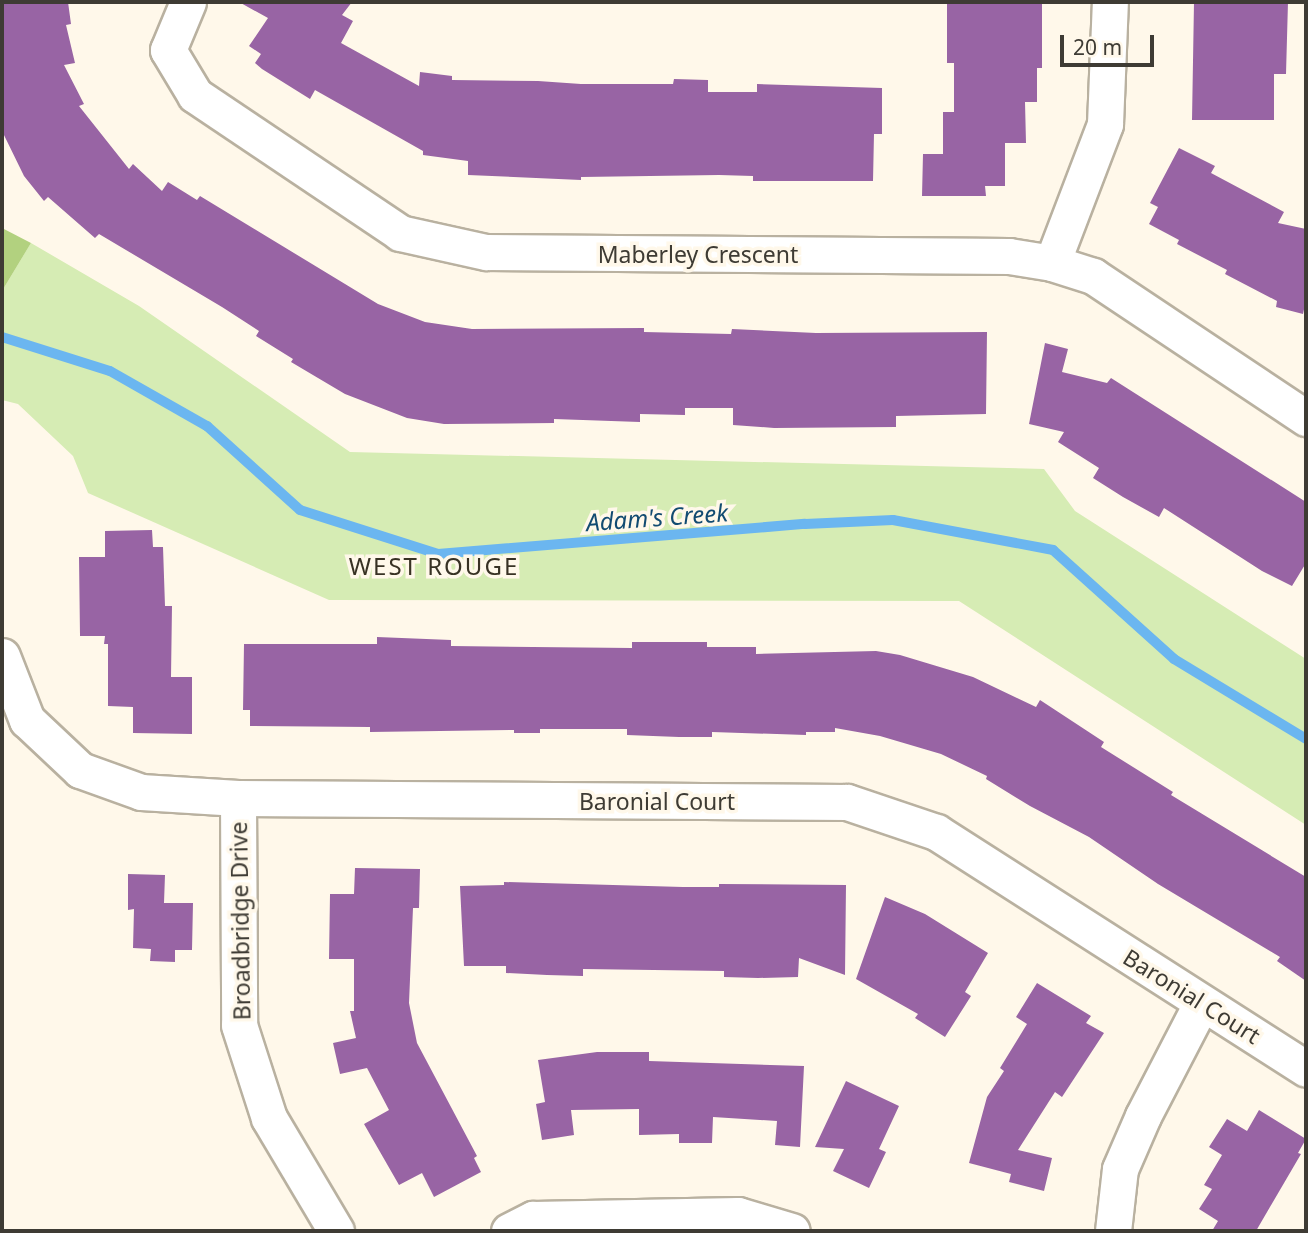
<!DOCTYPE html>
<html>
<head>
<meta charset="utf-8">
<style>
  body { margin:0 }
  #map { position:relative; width:1308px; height:1233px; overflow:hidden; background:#fff8ea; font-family:"Noto Sans",sans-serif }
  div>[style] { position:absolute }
  .green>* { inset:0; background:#d6ecb4 }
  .forest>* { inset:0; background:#b2d17f }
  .stream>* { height:10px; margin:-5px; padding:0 5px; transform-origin:5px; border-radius:5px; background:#6bb6f0 }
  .building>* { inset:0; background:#9864a4 }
  .roads { filter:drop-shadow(2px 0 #b9b1a0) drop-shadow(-2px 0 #b9b1a0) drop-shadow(0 2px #b9b1a0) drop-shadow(0 -2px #b9b1a0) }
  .minor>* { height:35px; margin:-17.5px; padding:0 17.5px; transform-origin:17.5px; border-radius:17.5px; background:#fff }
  span { translate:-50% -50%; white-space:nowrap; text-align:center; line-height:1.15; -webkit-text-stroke:7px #fff8ea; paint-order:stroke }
  .street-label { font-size:23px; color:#3e3b34 }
  .water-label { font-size:24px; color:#124b71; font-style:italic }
  .neighbourhood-label { font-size:24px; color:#383224; letter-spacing:2px }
  .frame { position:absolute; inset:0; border:4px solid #3e3b34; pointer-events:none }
  .scale { position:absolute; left:1060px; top:35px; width:94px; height:32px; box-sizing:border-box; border:4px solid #3e3b34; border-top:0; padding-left:9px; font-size:21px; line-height:24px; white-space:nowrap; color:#3e3b34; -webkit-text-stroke:5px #fff8ea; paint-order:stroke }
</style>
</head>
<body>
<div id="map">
  <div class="green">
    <i style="clip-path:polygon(31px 243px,139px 306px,350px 452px,1044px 469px,1075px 511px,1306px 659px,1306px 825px,959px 601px,329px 600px,88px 493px,73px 456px,18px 404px,2px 400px,2px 291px)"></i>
  </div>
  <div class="forest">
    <i style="clip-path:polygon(2px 228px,31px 243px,2px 291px)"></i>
  </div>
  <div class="stream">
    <i style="left:2px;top:337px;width:113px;rotate:17.5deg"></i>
    <i style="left:110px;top:371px;width:112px;rotate:29.6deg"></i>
    <i style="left:207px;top:426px;width:125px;rotate:42.1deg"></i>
    <i style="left:300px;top:510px;width:145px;rotate:17.7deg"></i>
    <i style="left:438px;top:554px;width:368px;rotate:-4.7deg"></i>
    <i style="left:805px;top:524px;width:88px;rotate:-2.6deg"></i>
    <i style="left:893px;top:520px;width:163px;rotate:10.6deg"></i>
    <i style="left:1053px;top:550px;width:163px;rotate:42deg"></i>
    <i style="left:1174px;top:659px;width:154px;rotate:31.2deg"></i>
  </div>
  <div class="building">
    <i style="clip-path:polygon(2px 2px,68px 2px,71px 24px,66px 25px,75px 63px,64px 65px,84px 104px,79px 106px,129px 169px,133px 164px,162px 191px,168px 182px,197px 200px,200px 196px,378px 304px,425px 322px,472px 329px,644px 328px,644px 332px,731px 334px,732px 329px,816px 333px,987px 332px,986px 414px,896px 416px,896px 427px,774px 428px,733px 425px,733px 408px,685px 408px,685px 415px,640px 414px,640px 422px,554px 419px,554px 423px,444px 424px,407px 418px,345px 394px,291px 362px,293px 359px,256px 336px,259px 331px,222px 307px,99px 234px,95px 238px,48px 197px,44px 201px,24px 176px,2px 131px)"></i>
    <i style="clip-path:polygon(239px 2px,352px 2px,342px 15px,353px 21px,341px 43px,419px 86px,420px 72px,452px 76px,452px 80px,538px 81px,581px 84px,673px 84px,674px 79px,708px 80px,708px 92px,757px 92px,757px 84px,882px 88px,882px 134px,874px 134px,873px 181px,753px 181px,753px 176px,719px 175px,581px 177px,581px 180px,468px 175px,468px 161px,423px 155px,423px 151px,315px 90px,310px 99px,262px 69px,255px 63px,261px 54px,249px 46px,268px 18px)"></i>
    <i style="clip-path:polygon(947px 2px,1042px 2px,1042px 68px,1037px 68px,1037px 102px,1025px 102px,1026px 143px,1005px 143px,1005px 186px,985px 186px,986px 196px,922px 196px,923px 154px,943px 154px,943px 112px,954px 112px,954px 63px,947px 63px)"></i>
    <i style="clip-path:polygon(1194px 2px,1288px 2px,1286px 74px,1274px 74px,1274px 120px,1192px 120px)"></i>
    <i style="clip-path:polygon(1179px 148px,1215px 166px,1211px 173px,1284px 212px,1278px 223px,1306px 229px,1306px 300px,1303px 314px,1276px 307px,1277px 301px,1225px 274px,1227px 270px,1177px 244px,1179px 240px,1149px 224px,1158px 207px,1150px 203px)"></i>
    <i style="clip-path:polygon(1045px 343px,1068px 349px,1062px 372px,1107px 383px,1111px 378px,1306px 502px,1306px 563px,1292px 586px,1262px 571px,1164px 508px,1159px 517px,1123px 497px,1093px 478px,1099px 468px,1058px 442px,1064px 432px,1029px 424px)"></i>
    <i style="clip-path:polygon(152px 530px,153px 547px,163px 547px,165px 606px,172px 606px,171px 677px,192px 677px,192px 734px,133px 733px,133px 707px,108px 706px,108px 644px,104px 644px,105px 636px,80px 636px,79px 557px,105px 557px,105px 531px)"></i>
    <i style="clip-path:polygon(377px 637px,451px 640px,451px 646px,632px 648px,632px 642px,707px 642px,707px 647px,756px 647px,756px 654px,876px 651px,900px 655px,973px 677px,1036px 707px,1040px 700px,1104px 742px,1101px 747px,1173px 792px,1171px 795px,1306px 877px,1306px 981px,1277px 961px,1280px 957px,1158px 884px,1089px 837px,1030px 806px,986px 779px,987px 776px,941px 754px,880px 736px,835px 728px,835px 732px,806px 732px,806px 735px,712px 732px,712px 737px,679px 737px,627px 735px,627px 729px,540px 729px,540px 733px,514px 733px,514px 730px,370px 732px,370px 727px,250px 726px,250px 710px,243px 710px,244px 644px,377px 644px)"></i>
    <i style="clip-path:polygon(355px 868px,420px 869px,419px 908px,413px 908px,409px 1003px,417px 1043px,477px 1156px,474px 1158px,481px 1172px,434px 1197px,422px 1173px,399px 1185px,364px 1124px,389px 1110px,367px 1068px,340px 1074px,333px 1043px,356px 1038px,350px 1011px,354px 1011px,354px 959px,329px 959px,330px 894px,354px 894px)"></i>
    <i style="clip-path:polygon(128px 874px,165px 875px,164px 903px,193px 903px,192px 950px,175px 950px,175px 962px,150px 961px,151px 949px,133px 948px,134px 909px,128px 910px)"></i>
    <i style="clip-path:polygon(504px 882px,683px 887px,719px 887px,719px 884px,846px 885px,845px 975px,799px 958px,798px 977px,758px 978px,724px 977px,724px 971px,583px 969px,583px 976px,547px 975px,506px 973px,506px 966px,464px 966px,460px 886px,504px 885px)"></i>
    <i style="clip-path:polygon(885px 897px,925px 914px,988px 953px,965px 992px,971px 996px,945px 1037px,915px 1018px,918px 1014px,856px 979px)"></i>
    <i style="clip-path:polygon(1037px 983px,1091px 1016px,1086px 1023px,1104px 1033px,1062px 1097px,1055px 1092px,1018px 1150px,1052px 1158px,1044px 1191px,1009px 1182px,1011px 1174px,969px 1163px,987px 1097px,1004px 1071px,1000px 1068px,1027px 1024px,1016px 1017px)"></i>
    <i style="clip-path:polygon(597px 1052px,649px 1052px,649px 1061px,804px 1066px,800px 1147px,775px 1145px,777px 1121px,713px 1117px,712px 1143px,679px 1143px,679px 1134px,639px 1135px,639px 1109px,571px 1110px,574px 1135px,542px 1140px,536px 1104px,545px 1102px,538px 1060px)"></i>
    <i style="clip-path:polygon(846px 1081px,899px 1106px,879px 1149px,886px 1152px,869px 1188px,833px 1171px,844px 1149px,815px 1147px)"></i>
    <i style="clip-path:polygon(1259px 1110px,1306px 1139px,1298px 1153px,1301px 1154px,1256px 1231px,1212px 1231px,1218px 1221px,1199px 1209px,1212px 1189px,1204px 1185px,1222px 1155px,1209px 1147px,1227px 1119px,1247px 1131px)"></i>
  </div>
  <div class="roads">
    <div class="minor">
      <i style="left:188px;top:2px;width:52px;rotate:112.6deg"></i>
      <i style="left:168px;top:50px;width:52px;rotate:59deg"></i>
      <i style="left:195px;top:95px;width:247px;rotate:33.9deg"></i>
      <i style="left:400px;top:233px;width:88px;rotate:12.5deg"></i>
      <i style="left:486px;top:252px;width:523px;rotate:0.44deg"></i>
      <i style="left:1009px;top:256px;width:44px;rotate:9.2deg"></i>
      <i style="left:1052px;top:263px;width:43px;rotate:17.6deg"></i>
      <i style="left:1093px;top:276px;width:256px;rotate:33.7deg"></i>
      <i style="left:1052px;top:263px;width:149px;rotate:-69.1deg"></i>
      <i style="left:1105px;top:124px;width:122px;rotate:-87.7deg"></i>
      <i style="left:2px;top:656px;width:69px;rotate:68.7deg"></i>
      <i style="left:27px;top:720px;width:73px;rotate:43.3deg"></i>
      <i style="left:80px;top:770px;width:65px;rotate:19.8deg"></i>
      <i style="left:141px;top:792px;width:97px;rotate:3.5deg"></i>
      <i style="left:238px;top:798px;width:609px;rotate:0.38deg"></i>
      <i style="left:847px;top:802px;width:94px;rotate:18.6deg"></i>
      <i style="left:936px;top:832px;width:439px;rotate:32.6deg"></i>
      <i style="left:238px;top:798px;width:227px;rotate:89.7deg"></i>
      <i style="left:239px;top:1025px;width:98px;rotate:72.1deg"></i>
      <i style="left:269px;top:1118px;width:131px;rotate:59.3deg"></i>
      <i style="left:509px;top:1231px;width:27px;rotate:-27deg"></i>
      <i style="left:533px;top:1219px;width:205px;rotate:-1.1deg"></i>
      <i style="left:738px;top:1215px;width:56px;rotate:16.5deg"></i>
      <i style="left:1113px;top:1231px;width:62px;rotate:-83.6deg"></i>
      <i style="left:1120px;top:1169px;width:58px;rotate:-66.5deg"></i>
      <i style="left:1143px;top:1116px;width:126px;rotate:-62.6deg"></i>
    </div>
  </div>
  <div class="street-label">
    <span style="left:698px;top:254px">Maberley Crescent</span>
    <span style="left:657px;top:801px">Baronial Court</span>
    <span style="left:240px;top:921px;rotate:-91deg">Broadbridge Drive</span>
    <span style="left:1192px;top:996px;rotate:32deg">Baronial Court</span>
  </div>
  <div class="water-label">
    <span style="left:657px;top:517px;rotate:-4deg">Adam's Creek</span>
  </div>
  <div class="neighbourhood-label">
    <span style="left:434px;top:566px">WEST ROUGE</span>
  </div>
  <div class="frame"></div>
  <div class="scale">20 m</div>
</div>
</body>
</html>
